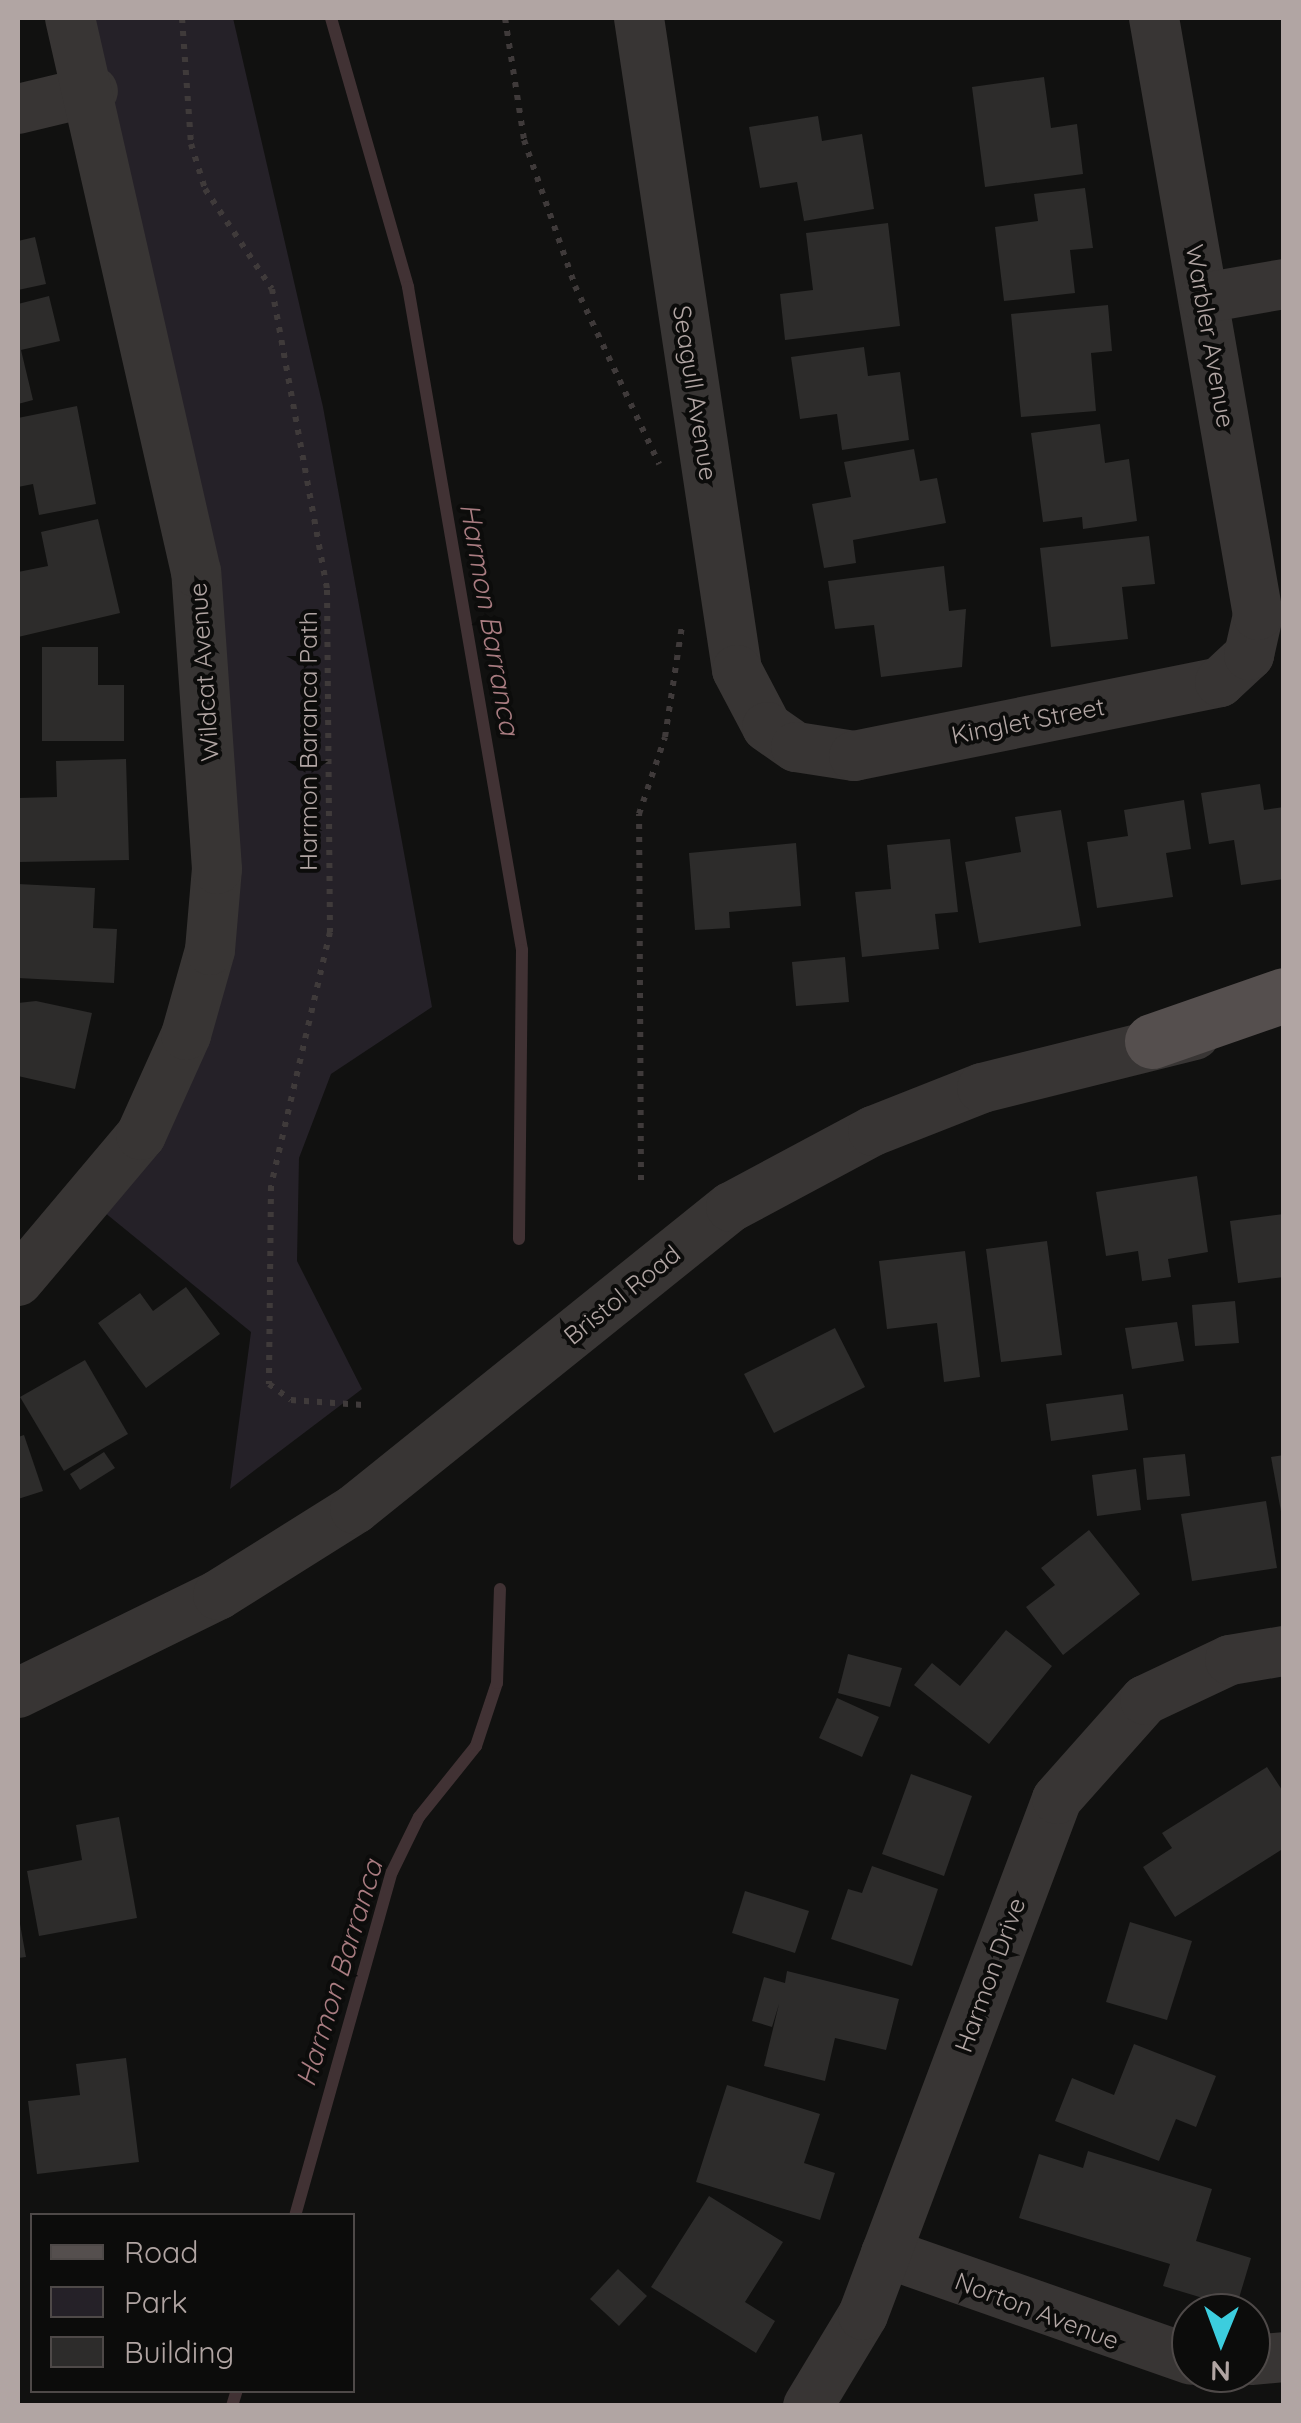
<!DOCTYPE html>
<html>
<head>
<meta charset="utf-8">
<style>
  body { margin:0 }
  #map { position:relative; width:1301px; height:2423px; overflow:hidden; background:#111110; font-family:Quicksand,sans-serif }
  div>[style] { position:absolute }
  .green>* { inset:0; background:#252128 }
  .stream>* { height:12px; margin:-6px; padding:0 6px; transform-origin:6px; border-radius:6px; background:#413234 }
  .building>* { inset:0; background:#2d2c2b }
  .path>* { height:6px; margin-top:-3px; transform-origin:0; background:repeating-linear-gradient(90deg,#3f3a3a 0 5px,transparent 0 13px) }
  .minor>* { height:50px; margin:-25px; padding:0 25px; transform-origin:25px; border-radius:25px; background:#383534 }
  .major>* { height:55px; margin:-27.5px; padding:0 27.5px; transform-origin:27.5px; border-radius:27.5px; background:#554f4e }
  span { translate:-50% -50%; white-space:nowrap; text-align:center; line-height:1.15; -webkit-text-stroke:8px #0c0c0b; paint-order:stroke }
  .street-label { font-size:25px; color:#b1a5a3 }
  .water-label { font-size:28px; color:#a97c81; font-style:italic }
  .frame { position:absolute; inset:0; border:20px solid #b1a5a3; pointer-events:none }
  .legend { position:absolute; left:30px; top:2213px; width:325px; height:180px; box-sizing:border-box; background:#0c0c0b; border:2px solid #4e4948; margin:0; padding:12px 18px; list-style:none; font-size:30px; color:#b1a5a3 }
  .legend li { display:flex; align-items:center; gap:20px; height:50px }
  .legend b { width:50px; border:2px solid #4e4948 }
  .north { position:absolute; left:1171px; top:2293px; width:100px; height:100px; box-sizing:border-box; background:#0c0c0b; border:2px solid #4e4948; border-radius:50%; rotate:181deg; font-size:28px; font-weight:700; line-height:40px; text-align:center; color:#b1a5a3 }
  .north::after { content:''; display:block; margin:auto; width:35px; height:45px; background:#3ccdde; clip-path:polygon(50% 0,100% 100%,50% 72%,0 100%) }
</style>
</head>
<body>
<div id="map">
  <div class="green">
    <i style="clip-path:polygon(70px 18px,233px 18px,323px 407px,432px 1007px,331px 1074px,299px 1158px,297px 1261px,362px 1389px,230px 1489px,251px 1332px,93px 1203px,186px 1035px,205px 632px)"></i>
  </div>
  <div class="stream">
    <i style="left:331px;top:18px;width:280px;rotate:74deg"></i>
    <i style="left:408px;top:287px;width:673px;rotate:80.24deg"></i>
    <i style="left:522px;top:950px;width:289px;rotate:90.6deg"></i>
    <i style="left:295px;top:2216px;width:357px;rotate:-74.3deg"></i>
    <i style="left:392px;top:1872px;width:61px;rotate:-63.9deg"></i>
    <i style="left:419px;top:1817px;width:91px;rotate:-51.2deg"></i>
    <i style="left:476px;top:1746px;width:66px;rotate:-71.6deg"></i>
    <i style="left:497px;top:1683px;width:94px;rotate:-88.2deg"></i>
    <i style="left:232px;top:2406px;width:17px;rotate:-73deg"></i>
  </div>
  <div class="building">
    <i style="clip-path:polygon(1044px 77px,1051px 128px,1077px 124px,1083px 174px,985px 187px,972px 87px)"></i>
    <i style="clip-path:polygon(818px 116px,822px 141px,862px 134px,874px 209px,804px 221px,797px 182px,760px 188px,749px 127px)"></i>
    <i style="clip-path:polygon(1085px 188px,1093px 248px,1070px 250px,1075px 293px,1004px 301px,995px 227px,1038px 221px,1034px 194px)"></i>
    <i style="clip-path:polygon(888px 223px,900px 326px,785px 340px,780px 294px,813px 290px,806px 233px)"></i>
    <i style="clip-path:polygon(35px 237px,46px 284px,18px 290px,18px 241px)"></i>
    <i style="clip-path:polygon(49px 296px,60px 341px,21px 350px,33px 400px,18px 404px,18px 304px)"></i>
    <i style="clip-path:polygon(1108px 305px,1112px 351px,1091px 353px,1096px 411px,1021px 417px,1011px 314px)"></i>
    <i style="clip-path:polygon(864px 347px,868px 376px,900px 372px,909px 440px,842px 450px,837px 414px,800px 419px,791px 357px)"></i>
    <i style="clip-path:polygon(77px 406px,96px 504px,39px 515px,33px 484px,18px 487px,18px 418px)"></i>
    <i style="clip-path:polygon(1100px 424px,1105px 463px,1129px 459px,1137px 521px,1083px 529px,1082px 517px,1043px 522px,1031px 433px)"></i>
    <i style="clip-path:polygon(914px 449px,920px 481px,937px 478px,946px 523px,853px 540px,856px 563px,824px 568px,812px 504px,851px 497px,844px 462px)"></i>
    <i style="clip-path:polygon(98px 519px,120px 613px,18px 637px,18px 572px,48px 566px,41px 532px)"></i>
    <i style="clip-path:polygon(1149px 536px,1155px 584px,1122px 587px,1128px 639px,1051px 647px,1040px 548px)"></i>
    <i style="clip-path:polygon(944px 566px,949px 611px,966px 609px,962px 667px,881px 677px,874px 625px,835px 629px,828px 581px)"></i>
    <i style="clip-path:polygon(42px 647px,98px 647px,98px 685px,124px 685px,124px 741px,42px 741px)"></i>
    <i style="clip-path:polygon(126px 759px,129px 860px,18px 862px,18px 798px,57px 797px,56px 761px)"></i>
    <i style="clip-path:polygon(1260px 784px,1264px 810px,1284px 807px,1284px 879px,1241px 885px,1234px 840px,1209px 844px,1201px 793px)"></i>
    <i style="clip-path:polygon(1184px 800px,1191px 849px,1166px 853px,1173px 897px,1097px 908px,1087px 842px,1128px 836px,1124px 810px)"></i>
    <i style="clip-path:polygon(1061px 810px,1081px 926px,979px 943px,965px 862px,1021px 852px,1015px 817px)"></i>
    <i style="clip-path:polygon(950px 839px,958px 912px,935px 914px,939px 949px,862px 957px,855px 892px,891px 889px,887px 845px)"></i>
    <i style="clip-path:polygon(796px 843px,801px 906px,729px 912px,730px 928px,695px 930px,689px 853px)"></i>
    <i style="clip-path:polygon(18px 884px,95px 888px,93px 928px,117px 929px,114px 983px,18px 978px)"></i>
    <i style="clip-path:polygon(845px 957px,849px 1002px,796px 1006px,792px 962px)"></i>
    <i style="clip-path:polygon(36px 1001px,92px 1013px,75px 1089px,18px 1076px,18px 1003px)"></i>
    <i style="clip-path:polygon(1197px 1176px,1208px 1252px,1168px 1259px,1171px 1277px,1142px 1281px,1138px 1251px,1106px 1256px,1096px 1192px)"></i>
    <i style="clip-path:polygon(1284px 1214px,1284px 1277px,1238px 1283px,1230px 1221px)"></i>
    <i style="clip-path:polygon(1047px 1241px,1062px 1355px,1001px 1362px,986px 1249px)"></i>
    <i style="clip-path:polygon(965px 1251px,980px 1377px,944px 1382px,937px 1323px,887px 1329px,879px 1261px)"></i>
    <i style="clip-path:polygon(186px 1287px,220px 1334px,146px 1388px,98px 1323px,140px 1293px,153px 1311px)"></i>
    <i style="clip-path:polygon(1235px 1301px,1239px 1343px,1195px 1346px,1192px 1305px)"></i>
    <i style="clip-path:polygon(1177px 1322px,1184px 1361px,1132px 1369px,1125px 1328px)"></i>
    <i style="clip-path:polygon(835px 1328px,865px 1387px,774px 1433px,744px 1374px)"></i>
    <i style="clip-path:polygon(85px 1360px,128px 1434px,64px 1471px,20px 1397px)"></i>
    <i style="clip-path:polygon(1123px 1394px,1128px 1430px,1051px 1441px,1046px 1404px)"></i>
    <i style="clip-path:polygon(24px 1435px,43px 1491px,18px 1499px,18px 1437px)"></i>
    <i style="clip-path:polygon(104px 1452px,115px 1468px,80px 1490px,70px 1474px)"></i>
    <i style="clip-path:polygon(1185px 1454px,1190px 1496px,1147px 1500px,1143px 1458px)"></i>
    <i style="clip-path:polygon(1284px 1455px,1284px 1517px,1282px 1517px,1271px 1457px)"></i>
    <i style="clip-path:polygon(1136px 1469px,1141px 1510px,1097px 1516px,1092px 1475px)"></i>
    <i style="clip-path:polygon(1266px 1501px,1277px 1568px,1192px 1581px,1181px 1514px)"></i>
    <i style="clip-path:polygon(1089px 1530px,1140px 1594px,1063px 1655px,1026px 1607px,1055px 1585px,1041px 1568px)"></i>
    <i style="clip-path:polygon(1006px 1630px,1052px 1666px,989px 1744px,914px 1685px,932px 1663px,960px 1686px)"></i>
    <i style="clip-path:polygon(848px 1654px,902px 1668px,890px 1707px,838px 1693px)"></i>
    <i style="clip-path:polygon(837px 1698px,879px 1717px,862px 1757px,819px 1738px)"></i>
    <i style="clip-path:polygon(1267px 1767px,1284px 1793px,1281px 1850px,1175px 1917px,1143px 1867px,1172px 1848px,1162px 1833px)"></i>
    <i style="clip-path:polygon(911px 1774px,972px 1796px,944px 1876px,882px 1854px)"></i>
    <i style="clip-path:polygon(119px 1817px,137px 1918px,39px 1936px,27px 1871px,82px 1860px,76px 1825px)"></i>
    <i style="clip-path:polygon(872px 1866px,938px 1889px,912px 1966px,831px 1939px,848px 1889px,862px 1893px)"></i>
    <i style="clip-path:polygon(745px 1891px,809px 1911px,795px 1953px,732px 1933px)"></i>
    <i style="clip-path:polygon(18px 1913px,26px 1957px,18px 1958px)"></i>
    <i style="clip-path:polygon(1130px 1922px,1192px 1941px,1167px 2020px,1106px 2002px)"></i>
    <i style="clip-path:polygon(787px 1971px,899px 1999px,886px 2050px,835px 2038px,825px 2081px,764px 2066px,779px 2004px,772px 2027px,752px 2021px,764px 1977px,785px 1983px)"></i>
    <i style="clip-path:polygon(1134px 2044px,1216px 2076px,1196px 2127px,1176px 2119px,1159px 2161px,1055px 2121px,1072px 2078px,1114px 2095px)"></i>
    <i style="clip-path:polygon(126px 2058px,139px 2162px,37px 2174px,28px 2101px,80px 2095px,76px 2064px)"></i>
    <i style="clip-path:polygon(727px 2085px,820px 2114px,804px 2163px,835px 2173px,820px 2220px,696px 2182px)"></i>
    <i style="clip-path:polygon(1088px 2151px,1212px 2189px,1196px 2241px,1251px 2258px,1236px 2308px,1163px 2286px,1170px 2264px,1019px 2218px,1039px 2154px,1083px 2168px)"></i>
    <i style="clip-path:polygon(709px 2196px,783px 2242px,745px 2302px,775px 2321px,756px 2353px,651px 2287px)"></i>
    <i style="clip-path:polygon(618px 2269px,647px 2296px,619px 2326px,590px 2299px)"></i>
  </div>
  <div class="path">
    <i style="left:182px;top:18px;width:126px;rotate:85.9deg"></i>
    <i style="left:191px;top:144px;width:47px;rotate:72.7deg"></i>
    <i style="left:205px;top:189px;width:120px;rotate:56.2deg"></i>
    <i style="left:272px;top:289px;width:306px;rotate:79.6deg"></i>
    <i style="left:327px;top:590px;width:342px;rotate:89.5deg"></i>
    <i style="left:330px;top:932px;width:261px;rotate:103.1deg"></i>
    <i style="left:271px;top:1186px;width:198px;rotate:90.6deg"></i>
    <i style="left:269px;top:1384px;width:27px;rotate:36deg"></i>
    <i style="left:291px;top:1400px;width:72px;rotate:4deg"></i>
    <i style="left:505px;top:18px;width:123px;rotate:81.1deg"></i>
    <i style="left:524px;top:140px;width:155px;rotate:70.7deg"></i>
    <i style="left:575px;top:286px;width:197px;rotate:64.7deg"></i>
    <i style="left:641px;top:1180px;width:366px;rotate:-90.3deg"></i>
    <i style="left:639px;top:814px;width:81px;rotate:-71.3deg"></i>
    <i style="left:665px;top:737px;width:112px;rotate:-81.3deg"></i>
  </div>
  <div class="minor">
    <i style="left:639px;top:18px;width:659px;rotate:81.45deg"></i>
    <i style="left:737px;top:670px;width:64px;rotate:62.2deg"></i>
    <i style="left:767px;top:727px;width:35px;rotate:35deg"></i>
    <i style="left:796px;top:747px;width:59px;rotate:8.8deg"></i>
    <i style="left:854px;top:756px;width:373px;rotate:-11.4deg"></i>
    <i style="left:1220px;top:682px;width:40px;rotate:-43deg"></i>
    <i style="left:1249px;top:655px;width:41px;rotate:-77.3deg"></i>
    <i style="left:1258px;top:615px;width:606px;rotate:-99.88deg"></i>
    <i style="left:18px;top:109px;width:77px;rotate:-13.5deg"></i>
    <i style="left:1204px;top:298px;width:81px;rotate:-9.9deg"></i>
    <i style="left:18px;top:1281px;width:191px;rotate:-49.9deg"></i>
    <i style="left:141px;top:1135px;width:110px;rotate:-65.8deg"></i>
    <i style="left:186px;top:1035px;width:88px;rotate:-74.2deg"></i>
    <i style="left:210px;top:950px;width:81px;rotate:-85.1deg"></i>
    <i style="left:217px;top:869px;width:298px;rotate:-94deg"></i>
    <i style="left:196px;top:572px;width:568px;rotate:-102.81deg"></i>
    <i style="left:18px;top:1693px;width:223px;rotate:-26.1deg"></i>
    <i style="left:218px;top:1595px;width:162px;rotate:-32.1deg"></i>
    <i style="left:355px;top:1509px;width:482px;rotate:-38.8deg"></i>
    <i style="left:731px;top:1207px;width:161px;rotate:-28.2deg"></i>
    <i style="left:873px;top:1131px;width:117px;rotate:-21.5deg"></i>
    <i style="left:982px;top:1088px;width:219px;rotate:-14deg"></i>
    <i style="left:886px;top:2253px;width:323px;rotate:19.3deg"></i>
    <i style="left:1251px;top:2360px;width:33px;rotate:-5deg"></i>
    <i style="left:808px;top:2406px;width:106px;rotate:-58.9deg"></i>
    <i style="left:863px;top:2315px;width:551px;rotate:-69.4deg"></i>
    <i style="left:1057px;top:1799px;width:132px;rotate:-48.4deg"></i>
    <i style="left:1145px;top:1700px;width:94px;rotate:-25.2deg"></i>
    <i style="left:1230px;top:1660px;width:55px;rotate:-9.5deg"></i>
  </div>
  <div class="major">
    <i style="left:1152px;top:1041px;width:140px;rotate:-19.2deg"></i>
  </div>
  <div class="street-label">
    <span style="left:1210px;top:336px;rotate:80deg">Warbler Avenue</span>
    <span style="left:695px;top:393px;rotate:81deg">Seagull Avenue</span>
    <span style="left:204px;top:672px;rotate:-94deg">Wildcat Avenue</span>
    <span style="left:1028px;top:721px;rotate:-11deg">Kinglet Street</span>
    <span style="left:308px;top:741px;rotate:-90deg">Harmon Baranca Path</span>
    <span style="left:622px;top:1295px;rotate:-39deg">Bristol Road</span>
    <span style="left:990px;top:1975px;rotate:-70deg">Harmon Drive</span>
    <span style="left:1037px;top:2311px;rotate:21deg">Norton Avenue</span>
  </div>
  <div class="water-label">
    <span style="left:490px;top:619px;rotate:80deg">Harmon Barranca</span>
    <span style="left:339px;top:1973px;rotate:-73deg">Harmon Barranca</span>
  </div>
  <div class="frame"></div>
  <ul class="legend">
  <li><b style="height:12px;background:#554f4e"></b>Road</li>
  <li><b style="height:28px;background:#252128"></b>Park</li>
  <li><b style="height:28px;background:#2d2c2b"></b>Building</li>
  </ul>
  <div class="north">N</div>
</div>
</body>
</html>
